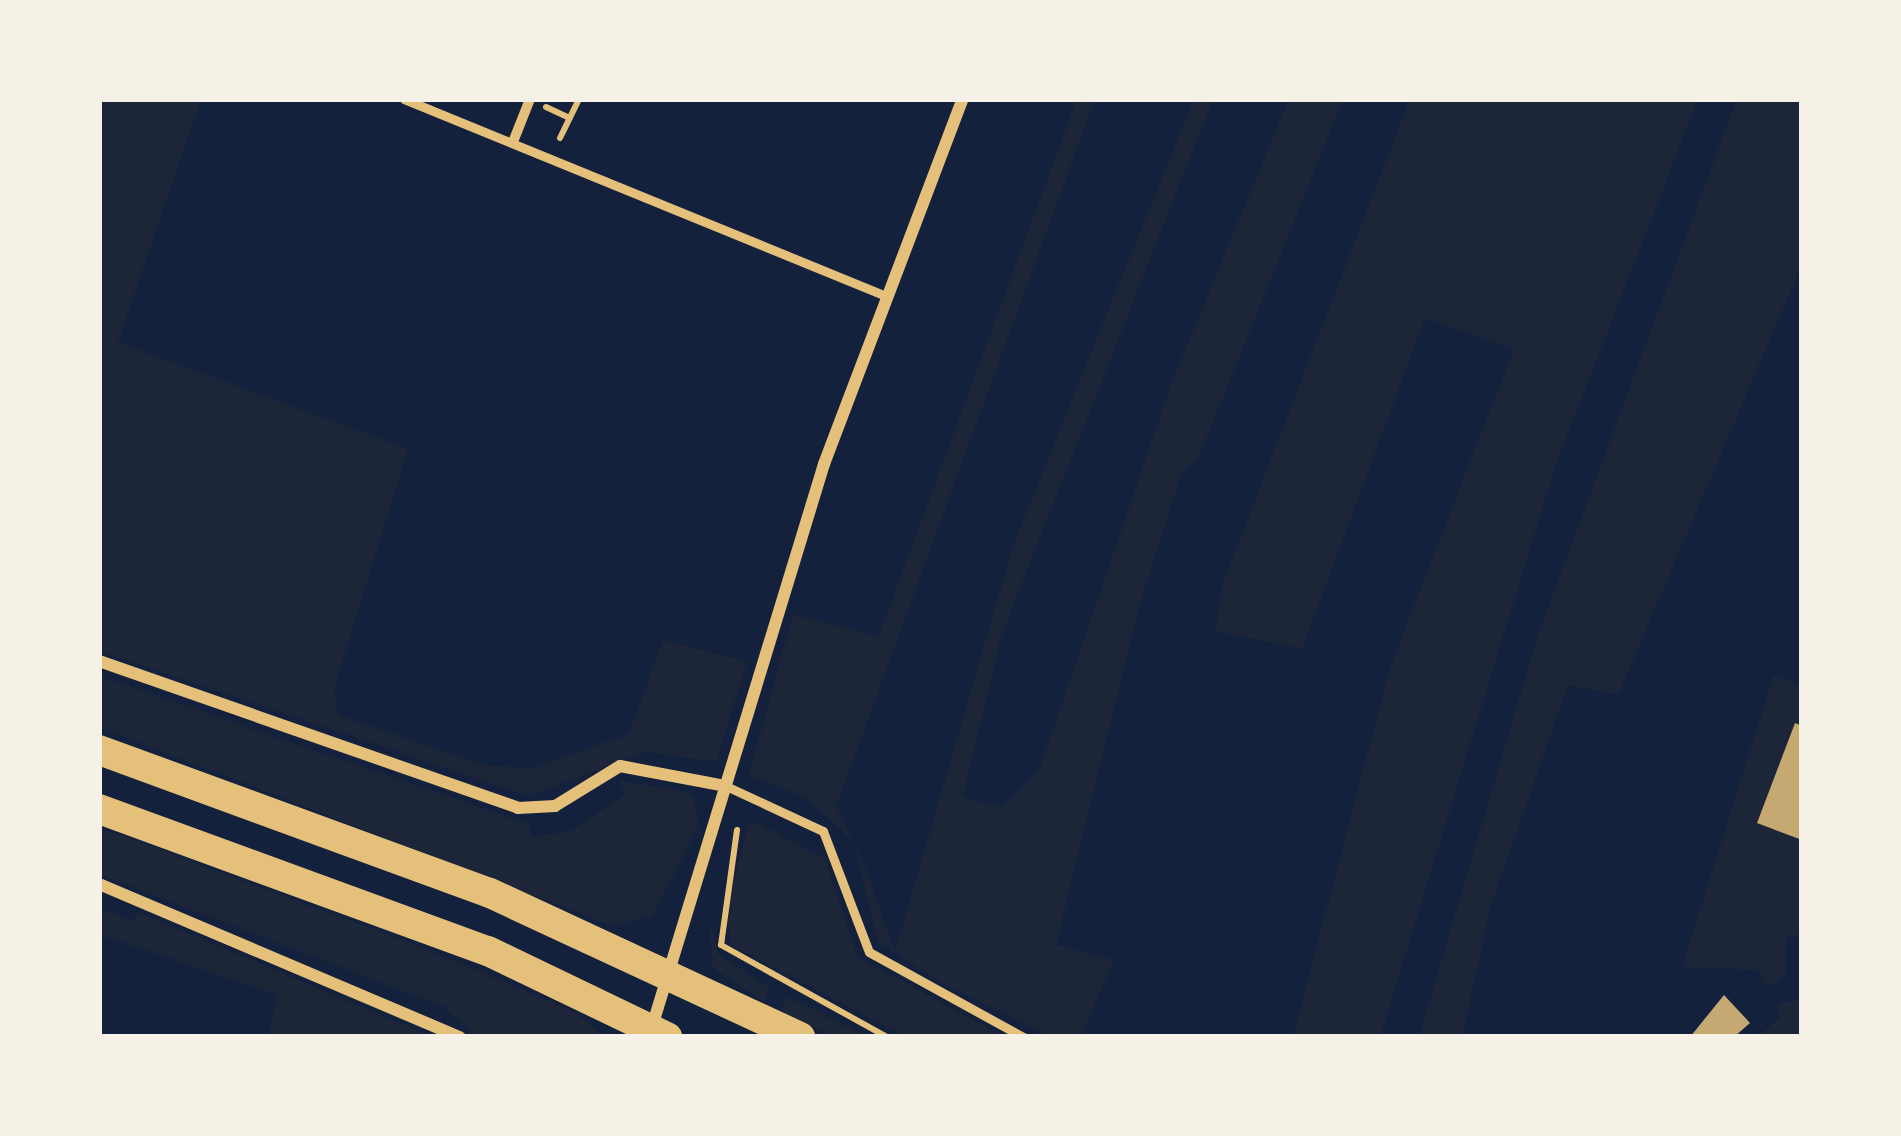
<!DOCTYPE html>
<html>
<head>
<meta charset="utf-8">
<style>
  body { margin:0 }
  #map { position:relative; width:1901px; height:1136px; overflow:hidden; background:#14213d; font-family:"Varela Round",sans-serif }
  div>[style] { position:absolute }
  .green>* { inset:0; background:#1d2539 }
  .building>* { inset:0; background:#c6a872 }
  .path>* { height:6px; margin:-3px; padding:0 3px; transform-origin:3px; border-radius:3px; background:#e5c07b }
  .service>* { height:9px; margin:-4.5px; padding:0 4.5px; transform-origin:4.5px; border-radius:4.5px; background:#e5c07b }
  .pedestrian>* { height:10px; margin:-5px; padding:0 5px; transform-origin:5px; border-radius:5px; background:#e5c07b }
  .minor>* { height:12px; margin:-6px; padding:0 6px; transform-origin:6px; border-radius:6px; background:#e5c07b }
  .trunk>* { height:30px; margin:-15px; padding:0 15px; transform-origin:15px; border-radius:15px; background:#e5c07b }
  span { translate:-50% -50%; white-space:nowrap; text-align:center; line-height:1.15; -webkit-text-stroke:12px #f6f1e7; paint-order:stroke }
  .frame { position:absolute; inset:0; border:102px solid #f6f1e7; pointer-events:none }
</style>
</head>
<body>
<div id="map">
  <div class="green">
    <i style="clip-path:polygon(99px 99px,201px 99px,118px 342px,408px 449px,334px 688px,338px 715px,484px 765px,532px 768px,629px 734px,663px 640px,747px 662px,716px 762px,645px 752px,529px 796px,99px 651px)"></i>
    <i style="clip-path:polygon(1077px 99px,1095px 99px,836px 807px,853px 841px,868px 875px,895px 952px,1014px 543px,1194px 99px,1213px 99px,1001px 636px,963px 797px,1003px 807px,1040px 768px,1172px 382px,1289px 99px,1343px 99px,1198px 459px,1182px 472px,1139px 606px,1056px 945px,1114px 960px,1080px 1037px,1052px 1037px,941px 983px,878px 941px,853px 841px,806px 798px,749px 775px,793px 614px,879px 636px)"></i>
    <i style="clip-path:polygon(1410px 99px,1698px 99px,1556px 464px,1380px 1037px,1293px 1037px,1390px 668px,1514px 349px,1425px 318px,1302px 649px,1216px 631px,1222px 586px)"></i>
    <i style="clip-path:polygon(1737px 99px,1802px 99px,1802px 264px,1618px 695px,1568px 685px,1491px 905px,1462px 1037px,1419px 1037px,1538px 635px)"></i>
    <i style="clip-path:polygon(1774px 675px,1802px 686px,1802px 934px,1786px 938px,1786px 976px,1766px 987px,1758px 970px,1682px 967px)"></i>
    <i style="clip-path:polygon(99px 676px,528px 824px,533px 837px,572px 830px,626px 794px,619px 780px,693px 794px,699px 825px,653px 915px,615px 927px,99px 727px)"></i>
    <i style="clip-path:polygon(758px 823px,825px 859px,858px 957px,1004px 1037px,906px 1037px,731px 945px,727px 912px,748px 825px)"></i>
    <i style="clip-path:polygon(99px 827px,424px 948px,575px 1012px,604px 1037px,477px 1037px,444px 1007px,99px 874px)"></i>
    <i style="clip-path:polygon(112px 912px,133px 922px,138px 912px,433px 1037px,268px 1037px,277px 995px,99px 934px,100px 914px)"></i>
    <i style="clip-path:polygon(709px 916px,718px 954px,770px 988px,764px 1002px,713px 968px)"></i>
    <i style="clip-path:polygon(787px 997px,813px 1009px,868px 1037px,833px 1037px,780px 1010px)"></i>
    <i style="clip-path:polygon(1802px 999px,1802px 1037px,1758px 1037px,1780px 1017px,1777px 1004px)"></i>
  </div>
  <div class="building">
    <i style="clip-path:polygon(1795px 723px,1802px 726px,1802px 840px,1757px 823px)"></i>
    <i style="clip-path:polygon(1724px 995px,1750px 1023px,1734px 1037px,1690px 1037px)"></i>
  </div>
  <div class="path">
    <i style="left:492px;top:99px;width:10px"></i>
    <i style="left:546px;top:107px;width:26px;rotate:25deg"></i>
    <i style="left:560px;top:138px;width:43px;rotate:-64deg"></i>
    <i style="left:737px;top:830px;width:116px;rotate:97.9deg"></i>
    <i style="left:721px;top:945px;width:190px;rotate:29deg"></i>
  </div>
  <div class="service">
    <i style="left:404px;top:99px;width:521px;rotate:22.23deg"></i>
    <i style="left:726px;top:786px;width:107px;rotate:24.9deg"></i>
    <i style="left:823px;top:831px;width:129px;rotate:69.2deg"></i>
    <i style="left:869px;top:952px;width:176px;rotate:28.9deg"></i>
  </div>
  <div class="pedestrian">
    <i style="left:513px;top:142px;width:46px;rotate:-68.4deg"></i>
  </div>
  <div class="minor">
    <i style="left:99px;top:661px;width:444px;rotate:19.3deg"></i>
    <i style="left:518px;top:808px;width:37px;rotate:-3deg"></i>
    <i style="left:555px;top:806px;width:76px;rotate:-31.6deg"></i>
    <i style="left:620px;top:766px;width:108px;rotate:10.7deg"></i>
    <i style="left:99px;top:884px;width:392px;rotate:23deg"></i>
    <i style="left:651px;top:1030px;width:592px;rotate:-73deg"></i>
    <i style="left:824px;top:464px;width:391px;rotate:-69.2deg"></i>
  </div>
  <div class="trunk">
    <i style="left:99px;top:750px;width:416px;rotate:20.1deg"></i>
    <i style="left:490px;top:893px;width:342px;rotate:24.9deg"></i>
    <i style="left:99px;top:809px;width:414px;rotate:20.1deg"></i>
    <i style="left:488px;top:951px;width:199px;rotate:25.7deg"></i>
  </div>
  <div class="frame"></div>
</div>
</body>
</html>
